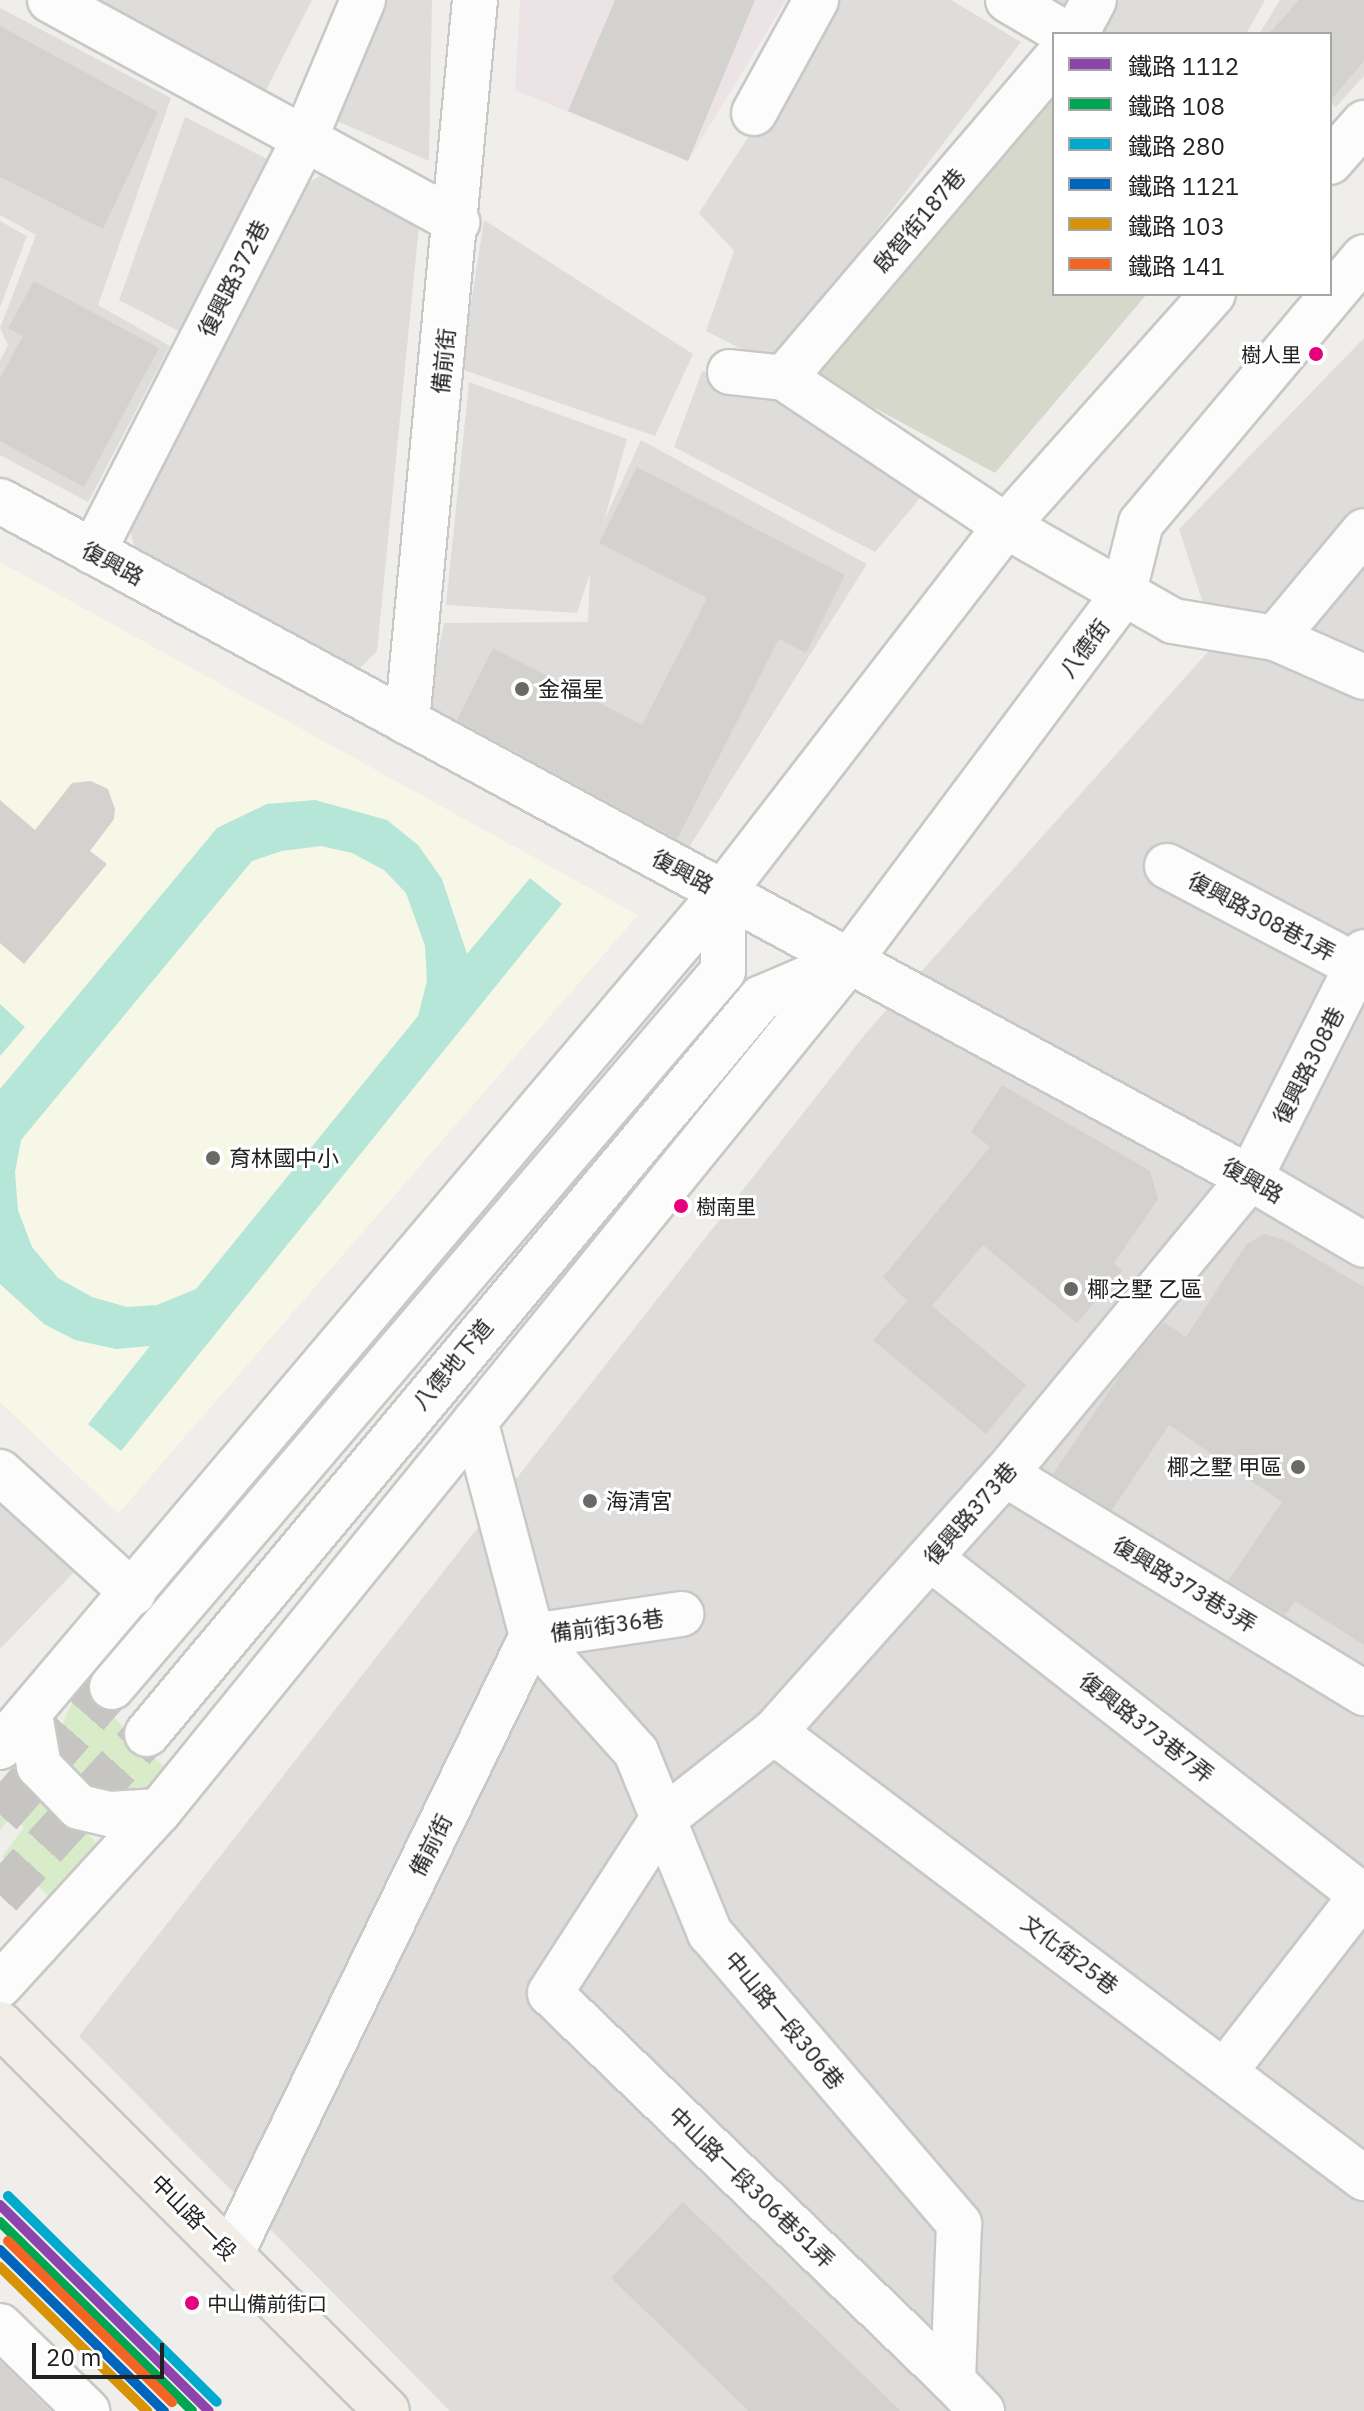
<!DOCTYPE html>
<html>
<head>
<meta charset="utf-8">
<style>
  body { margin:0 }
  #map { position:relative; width:1364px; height:2411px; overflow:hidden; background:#efeeea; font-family:"IBM Plex Sans","Noto Sans TC",sans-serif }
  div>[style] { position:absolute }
  .residential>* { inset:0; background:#dedddb }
  .industrial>* { inset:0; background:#ece3e7 }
  .education>* { inset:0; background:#f6f7e6 }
  .construction>* { inset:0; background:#d7d8cc }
  .grass>* { inset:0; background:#d8ecca }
  .pitch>* { inset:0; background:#b6e6d7 }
  .building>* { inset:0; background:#d4d2cf }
  .minor-tunnel>* { height:44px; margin-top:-22px; transform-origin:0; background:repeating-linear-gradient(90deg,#c6c5c2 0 44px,transparent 0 66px) }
  .roads { filter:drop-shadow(2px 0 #c8c8c6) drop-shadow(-2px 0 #c8c8c6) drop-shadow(0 2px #c8c8c6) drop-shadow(0 -2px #c8c8c6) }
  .minor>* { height:44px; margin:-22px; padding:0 22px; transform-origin:22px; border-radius:22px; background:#fdfcfc }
  .major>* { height:44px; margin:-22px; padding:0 22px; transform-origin:22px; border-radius:22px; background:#f2eee7 }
  .rail-1>* { height:10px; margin:-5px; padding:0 5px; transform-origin:5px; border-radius:5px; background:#8e44ad }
  .rail-2>* { height:10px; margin:-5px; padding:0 5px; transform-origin:5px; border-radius:5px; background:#00a651 }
  .rail-3>* { height:10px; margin:-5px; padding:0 5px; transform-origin:5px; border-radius:5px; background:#00a9ce }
  .rail-4>* { height:10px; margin:-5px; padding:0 5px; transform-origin:5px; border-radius:5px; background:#0065bd }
  .rail-5>* { height:10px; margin:-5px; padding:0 5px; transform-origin:5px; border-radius:5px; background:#d79205 }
  .rail-6>* { height:10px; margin:-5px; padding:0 5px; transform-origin:5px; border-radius:5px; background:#f26522 }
  .dots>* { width:22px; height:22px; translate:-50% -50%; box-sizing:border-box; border:4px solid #fff; border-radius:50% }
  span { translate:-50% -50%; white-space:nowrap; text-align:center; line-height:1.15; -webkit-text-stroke:6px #fff; paint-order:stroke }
  .bus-label { font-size:20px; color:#212121 }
  .right { translate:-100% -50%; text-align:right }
  .left { translate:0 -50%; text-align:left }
  .street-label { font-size:22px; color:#212121 }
  .poi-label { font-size:22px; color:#212121 }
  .legend { position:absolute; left:1052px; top:32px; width:280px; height:264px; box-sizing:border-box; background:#fff; border:2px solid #a6a6a6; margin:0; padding:10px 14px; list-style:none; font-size:24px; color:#212121 }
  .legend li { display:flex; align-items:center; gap:16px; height:40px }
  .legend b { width:40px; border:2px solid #a6a6a6 }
  .scale { position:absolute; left:32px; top:2343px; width:132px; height:36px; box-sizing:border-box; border:4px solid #212121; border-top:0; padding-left:10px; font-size:24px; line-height:28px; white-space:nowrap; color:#212121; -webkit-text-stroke:6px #fff; paint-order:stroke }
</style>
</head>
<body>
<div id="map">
  <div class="residential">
    <i style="clip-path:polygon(94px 0,312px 0,265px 92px)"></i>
    <i style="clip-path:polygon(388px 0,432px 0,429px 161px,337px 121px)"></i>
    <i style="clip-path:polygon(837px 0,951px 0,1021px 42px,773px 365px,706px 331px,734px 251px,699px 213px)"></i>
    <i style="clip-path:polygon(1056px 0,1265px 0,1246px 34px,1099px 34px)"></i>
    <i style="clip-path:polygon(1280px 0,1364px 0,1364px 76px,1336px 107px,1330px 102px,1330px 34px,1259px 34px)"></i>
    <i style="clip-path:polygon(0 8px,171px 98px,98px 305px,170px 346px,88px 502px,0 455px,0 361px,8px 345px,0 328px,36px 235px,0 215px)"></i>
    <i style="clip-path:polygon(185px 117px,269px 160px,186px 335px,119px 300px)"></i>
    <i style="clip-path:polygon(320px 176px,419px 226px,377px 651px,358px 670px,136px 552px,128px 523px,299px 188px)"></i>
    <i style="clip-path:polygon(484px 220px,693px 354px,655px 436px,461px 369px)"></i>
    <i style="clip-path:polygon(0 221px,27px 236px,0 307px)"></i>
    <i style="clip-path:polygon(1364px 338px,1364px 2411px,450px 2411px,79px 2036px,866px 1033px,1216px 643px,1179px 529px)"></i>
    <i style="clip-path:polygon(702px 371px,780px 397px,925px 492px,875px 552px,674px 447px)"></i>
    <i style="clip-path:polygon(469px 382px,627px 439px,604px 521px,641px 440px,867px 564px,686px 852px,425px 718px,444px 623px,588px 622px,590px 573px,577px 613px,446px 605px)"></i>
    <i style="clip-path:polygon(0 1504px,76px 1570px,0 1649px)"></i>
  </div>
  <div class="industrial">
    <i style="clip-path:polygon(520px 0,786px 0,688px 161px,515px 90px)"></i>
  </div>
  <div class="education">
    <i style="clip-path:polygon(0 562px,638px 915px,118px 1514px,0 1402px)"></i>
  </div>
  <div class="construction">
    <i style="clip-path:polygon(1054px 98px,1054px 294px,1147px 294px,995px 473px,812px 374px)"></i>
  </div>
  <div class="grass">
    <i style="clip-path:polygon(81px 1685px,176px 1779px,155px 1797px,100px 1800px,73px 1775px,63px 1722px)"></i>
    <i style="clip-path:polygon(15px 1766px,104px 1850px,59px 1904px,2px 1857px,24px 1827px,13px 1815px,0 1830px,0 1783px)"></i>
  </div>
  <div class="pitch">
    <i style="clip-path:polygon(evenodd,315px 800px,387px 820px,418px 845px,442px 879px,467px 954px,530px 878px,562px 904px,121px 1451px,88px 1424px,150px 1346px,116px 1349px,75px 1340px,44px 1324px,0 1284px,0 1089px,217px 828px,267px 804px,315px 800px,321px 846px,352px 853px,384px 870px,406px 893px,425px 946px,427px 981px,418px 1016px,196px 1289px,157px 1305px,127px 1307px,92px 1297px,58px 1278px,32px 1247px,18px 1210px,15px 1172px,21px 1140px,252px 861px,282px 851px,321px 846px)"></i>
    <i style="clip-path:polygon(0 1004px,25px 1027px,0 1056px)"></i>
  </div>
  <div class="building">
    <i style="clip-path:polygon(615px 0,755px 0,688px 161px,568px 111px)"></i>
    <i style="clip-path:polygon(1299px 0,1364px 0,1364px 61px,1330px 101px,1330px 34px,1269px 34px)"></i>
    <i style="clip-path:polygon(0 26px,158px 112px,103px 229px,0 177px)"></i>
    <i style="clip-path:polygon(34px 281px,159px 348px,84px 487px,0 441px,0 378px,23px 336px,8px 328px)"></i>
    <i style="clip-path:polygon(637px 467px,845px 575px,806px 653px,779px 639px,677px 839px,457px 720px,493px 648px,642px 725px,707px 598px,599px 543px)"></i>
    <i style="clip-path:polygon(91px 781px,108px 789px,115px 809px,114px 819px,90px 851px,107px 864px,24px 964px,0 943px,0 800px,35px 830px,72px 783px)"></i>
    <i style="clip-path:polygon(1002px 1085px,1150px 1171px,1158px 1199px,1114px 1263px,1122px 1270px,1077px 1323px,983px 1245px,932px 1306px,1026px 1385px,986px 1434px,873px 1340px,907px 1301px,883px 1277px,990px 1147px,971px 1132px)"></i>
    <i style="clip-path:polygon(1264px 1234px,1285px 1240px,1364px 1287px,1364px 1645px,1295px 1601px,1285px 1615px,1228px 1581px,1282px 1502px,1169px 1425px,1112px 1510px,1053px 1474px,1124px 1369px,1164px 1322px,1186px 1337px,1246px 1245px)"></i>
    <i style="clip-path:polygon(683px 2202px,901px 2411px,749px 2411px,611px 2278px)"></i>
    <i style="clip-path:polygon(0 2361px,51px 2411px,0 2411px)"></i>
  </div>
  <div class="minor-tunnel">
    <i style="left:0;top:1815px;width:170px;rotate:-48.8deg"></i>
    <i style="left:0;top:1896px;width:219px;rotate:-47.8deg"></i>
  </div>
  <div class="roads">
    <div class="minor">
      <i style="left:50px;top:0;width:464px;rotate:28.6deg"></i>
      <i style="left:1008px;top:0;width:67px;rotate:30.4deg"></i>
      <i style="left:1076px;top:34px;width:38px;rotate:-62deg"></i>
      <i style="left:754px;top:113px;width:129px;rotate:-61.2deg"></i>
      <i style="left:1330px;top:162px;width:52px;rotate:-48.9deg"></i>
      <i style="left:730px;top:372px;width:54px;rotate:6.3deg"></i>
      <i style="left:784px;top:378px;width:267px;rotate:33.7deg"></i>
      <i style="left:1006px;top:526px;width:192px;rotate:29.6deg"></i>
      <i style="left:1173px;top:621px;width:103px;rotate:9.5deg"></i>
      <i style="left:1275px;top:638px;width:97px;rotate:23.7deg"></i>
      <i style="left:784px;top:378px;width:416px;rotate:-49.6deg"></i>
      <i style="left:0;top:501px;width:1422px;rotate:28.44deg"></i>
      <i style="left:1250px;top:1178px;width:132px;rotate:30.4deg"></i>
      <i style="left:93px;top:552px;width:465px;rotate:-62.9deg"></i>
      <i style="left:305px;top:138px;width:150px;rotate:-67.2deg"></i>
      <i style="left:1275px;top:638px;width:139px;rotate:-50.2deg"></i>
      <i style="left:407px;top:722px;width:725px;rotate:-84.62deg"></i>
      <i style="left:1167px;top:866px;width:223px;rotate:27.8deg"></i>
      <i style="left:0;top:1472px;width:180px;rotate:42.3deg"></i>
      <i style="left:1005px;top:1474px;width:421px;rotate:31.4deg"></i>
      <i style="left:930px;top:1558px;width:551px;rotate:37.99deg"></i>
      <i style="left:532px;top:1636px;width:156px;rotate:48.1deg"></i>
      <i style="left:636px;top:1752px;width:196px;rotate:67.8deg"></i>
      <i style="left:710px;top:1933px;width:383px;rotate:49.4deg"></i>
      <i style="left:959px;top:2224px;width:157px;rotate:92.2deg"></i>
      <i style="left:953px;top:2381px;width:42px;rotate:46deg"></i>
      <i style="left:532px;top:1636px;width:151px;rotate:-8.4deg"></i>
      <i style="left:112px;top:1687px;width:941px;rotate:-49.52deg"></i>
      <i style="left:723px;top:971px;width:79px;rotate:-90deg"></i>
      <i style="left:30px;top:1715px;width:52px;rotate:80deg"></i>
      <i style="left:39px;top:1766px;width:57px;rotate:45.7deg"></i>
      <i style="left:79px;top:1807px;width:32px;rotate:13deg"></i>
      <i style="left:110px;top:1814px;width:49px;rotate:-3.5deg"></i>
      <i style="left:774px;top:1732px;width:740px;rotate:37.09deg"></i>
      <i style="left:147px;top:1734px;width:958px;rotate:-50.16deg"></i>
      <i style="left:761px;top:998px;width:89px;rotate:-23.1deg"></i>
      <i style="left:0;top:1747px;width:1120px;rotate:-49.78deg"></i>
      <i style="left:723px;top:892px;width:463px;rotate:-52.3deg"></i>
      <i style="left:1006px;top:526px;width:311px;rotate:-48.3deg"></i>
      <i style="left:0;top:1985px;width:236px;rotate:-47.6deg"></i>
      <i style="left:159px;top:1811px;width:1095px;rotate:-50.93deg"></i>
      <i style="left:849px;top:961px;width:457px;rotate:-53.2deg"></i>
      <i style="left:1123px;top:595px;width:74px;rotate:-76deg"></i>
      <i style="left:1141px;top:523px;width:347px;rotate:-50deg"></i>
      <i style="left:1225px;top:2071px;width:223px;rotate:-52.1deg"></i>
      <i style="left:231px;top:2254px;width:687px;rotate:-64.03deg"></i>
      <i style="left:532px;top:1636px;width:222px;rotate:-104.8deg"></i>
      <i style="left:0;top:2326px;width:122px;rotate:44.3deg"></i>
      <i style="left:953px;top:2381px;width:559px;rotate:-136.09deg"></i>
      <i style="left:550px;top:1993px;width:206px;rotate:-57.1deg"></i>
      <i style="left:662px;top:1820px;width:142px;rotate:-38.2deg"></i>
      <i style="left:774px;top:1732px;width:346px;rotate:-48.2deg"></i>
      <i style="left:1005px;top:1474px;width:384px;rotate:-50.4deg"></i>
      <i style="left:1250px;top:1178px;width:253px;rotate:-63.2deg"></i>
    </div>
    <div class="major">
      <i style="left:0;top:2024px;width:547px;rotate:45deg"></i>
    </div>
  </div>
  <div class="rail-1">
    <i style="left:0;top:2205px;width:293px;rotate:44.6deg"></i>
  </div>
  <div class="rail-2">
    <i style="left:0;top:2222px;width:269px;rotate:44.5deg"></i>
  </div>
  <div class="rail-3">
    <i style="left:8px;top:2196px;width:293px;rotate:44.6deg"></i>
  </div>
  <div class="rail-4">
    <i style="left:0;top:2250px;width:230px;rotate:44.5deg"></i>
  </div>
  <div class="rail-5">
    <i style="left:0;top:2267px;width:206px;rotate:44.4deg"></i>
  </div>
  <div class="rail-6">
    <i style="left:8px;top:2241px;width:230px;rotate:44.5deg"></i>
  </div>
  <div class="dots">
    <i style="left:1316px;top:354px;background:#e5007d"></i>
    <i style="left:522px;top:689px;background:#696967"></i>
    <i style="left:213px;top:1158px;background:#696967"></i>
    <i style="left:681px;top:1206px;background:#e5007d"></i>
    <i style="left:1071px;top:1289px;background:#696967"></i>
    <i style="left:1298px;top:1467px;background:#696967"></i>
    <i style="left:590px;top:1501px;background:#696967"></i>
    <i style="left:192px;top:2303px;background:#e5007d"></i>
  </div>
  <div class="bus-label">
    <span class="right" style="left:1301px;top:354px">樹人里</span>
    <span class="left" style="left:696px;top:1206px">樹南里</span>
    <span class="left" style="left:207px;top:2303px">中山備前街口</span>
  </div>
  <div class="street-label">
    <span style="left:919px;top:220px;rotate:-50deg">啟智街187巷</span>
    <span style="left:233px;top:278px;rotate:-63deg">復興路372巷</span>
    <span style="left:443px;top:361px;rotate:-84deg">備前街</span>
    <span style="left:113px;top:563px;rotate:28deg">復興路</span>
    <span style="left:1084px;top:648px;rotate:-53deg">八德街</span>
    <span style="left:683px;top:871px;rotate:28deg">復興路</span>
    <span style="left:1262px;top:916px;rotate:28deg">復興路308巷1弄</span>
    <span style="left:1308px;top:1065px;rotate:-63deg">復興路308巷</span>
    <span style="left:1253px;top:1180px;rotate:30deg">復興路</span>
    <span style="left:452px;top:1364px;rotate:-50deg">八德地下道</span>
    <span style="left:970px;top:1513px;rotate:-49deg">復興路373巷</span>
    <span style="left:1185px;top:1584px;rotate:31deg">復興路373巷3弄</span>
    <span style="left:607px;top:1625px;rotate:-8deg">備前街36巷</span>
    <span style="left:1147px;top:1727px;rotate:38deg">復興路373巷7弄</span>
    <span style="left:430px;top:1845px;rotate:-63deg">備前街</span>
    <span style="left:1070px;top:1954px;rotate:37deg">文化街25巷</span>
    <span style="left:785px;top:2020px;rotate:50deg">中山路一段306巷</span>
    <span style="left:752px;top:2187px;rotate:44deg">中山路一段306巷51弄</span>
    <span style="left:194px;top:2217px;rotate:45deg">中山路一段</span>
  </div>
  <div class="poi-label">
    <span class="left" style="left:538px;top:689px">金福星</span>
    <span class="left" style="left:229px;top:1158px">育林國中小</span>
    <span class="left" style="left:1087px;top:1289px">椰之墅 乙區</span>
    <span class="right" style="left:1282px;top:1467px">椰之墅 甲區</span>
    <span class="left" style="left:606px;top:1501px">海清宮</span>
  </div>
  <ul class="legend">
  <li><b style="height:10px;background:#8e44ad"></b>鐵路 1112</li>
  <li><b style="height:10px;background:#00a651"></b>鐵路 108</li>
  <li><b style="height:10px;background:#00a9ce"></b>鐵路 280</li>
  <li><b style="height:10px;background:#0065bd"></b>鐵路 1121</li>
  <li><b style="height:10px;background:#d79205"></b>鐵路 103</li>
  <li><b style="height:10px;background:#f26522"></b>鐵路 141</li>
  </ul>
  <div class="scale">20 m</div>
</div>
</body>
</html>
